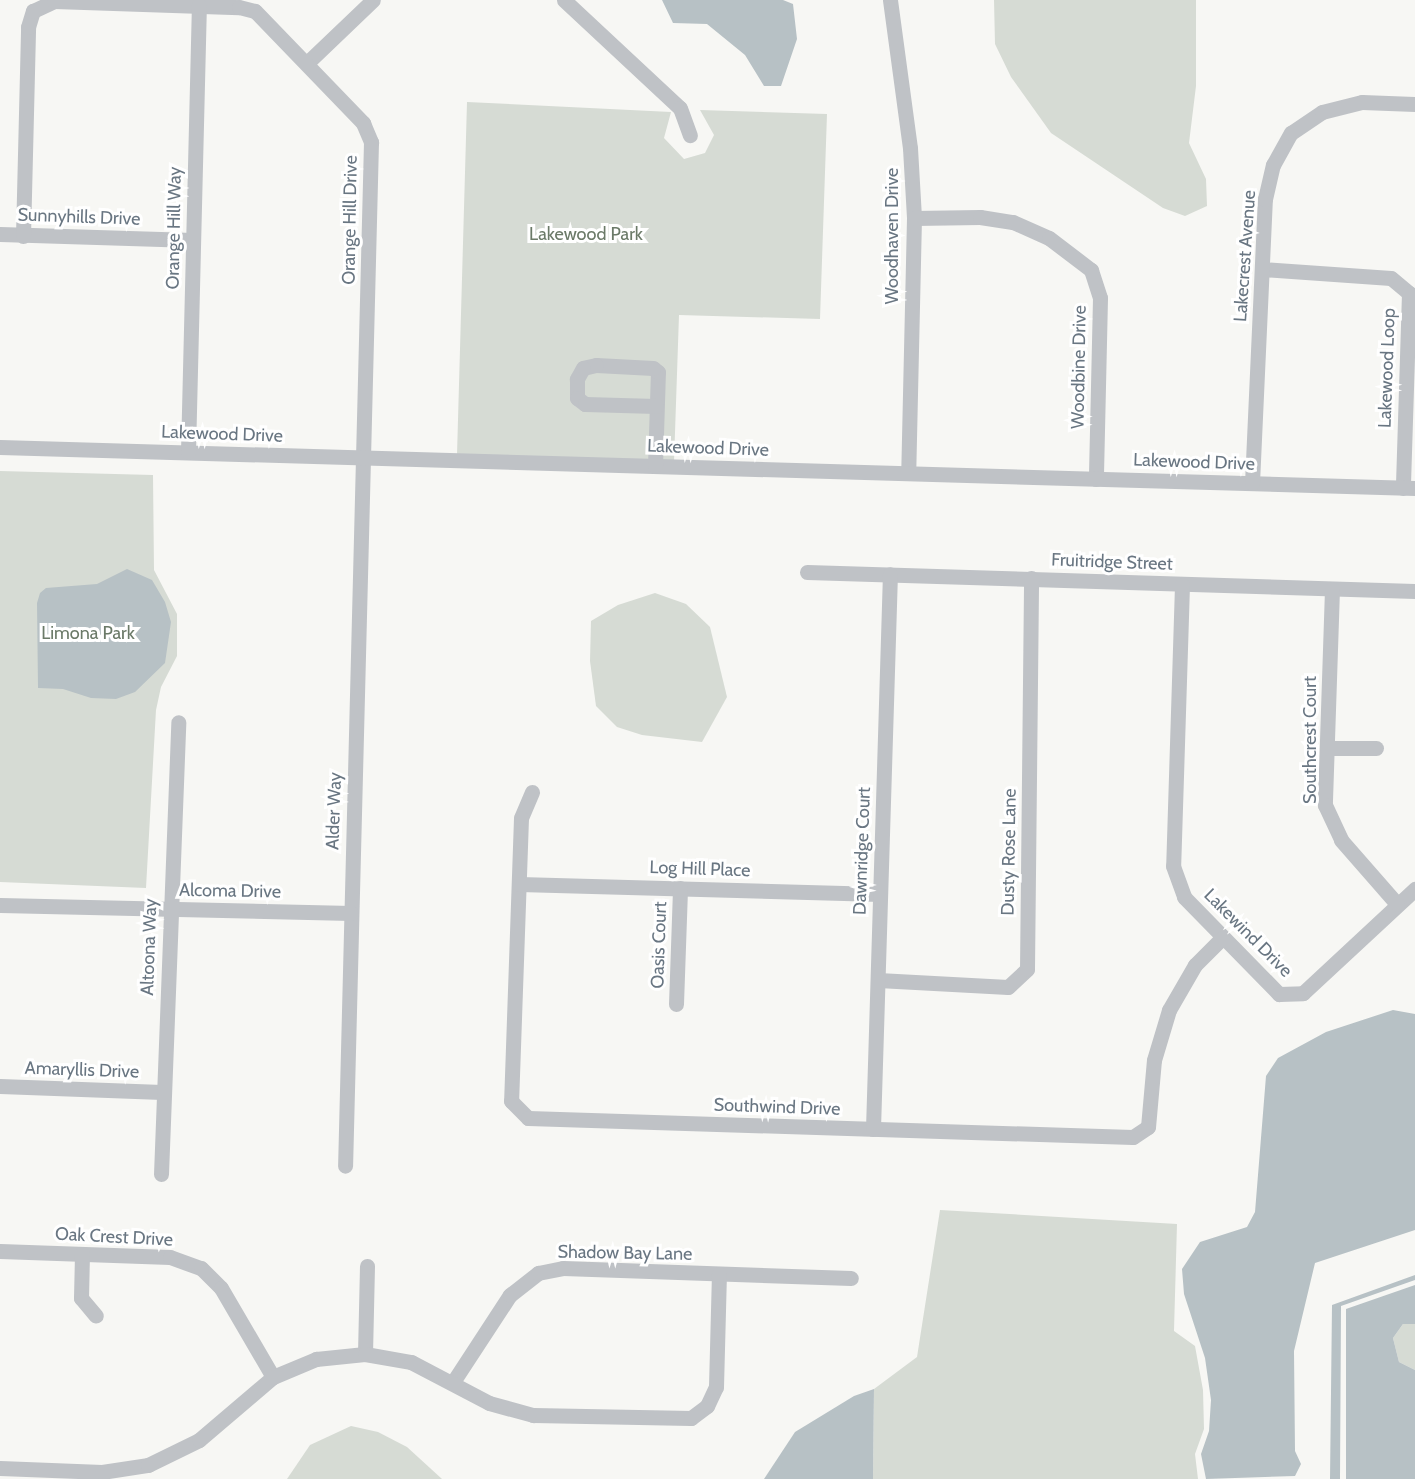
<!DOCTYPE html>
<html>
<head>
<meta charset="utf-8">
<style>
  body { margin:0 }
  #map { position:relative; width:1415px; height:1479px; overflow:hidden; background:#f7f7f4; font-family:Cabin,sans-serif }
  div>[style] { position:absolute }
  .green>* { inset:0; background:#d6dbd4 }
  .water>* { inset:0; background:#b7c1c5 }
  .minor>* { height:15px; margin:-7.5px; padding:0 7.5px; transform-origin:7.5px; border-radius:7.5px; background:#bfc2c6 }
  span { translate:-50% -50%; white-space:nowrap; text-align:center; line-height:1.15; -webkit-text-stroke:6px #fff; paint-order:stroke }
  .street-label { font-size:18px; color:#697682 }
  .park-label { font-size:18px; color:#6b7a68 }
</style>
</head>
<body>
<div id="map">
  <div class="green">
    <i style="clip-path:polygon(994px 0,1196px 0,1196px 86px,1189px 143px,1206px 179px,1207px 206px,1185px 216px,1163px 208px,1051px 133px,1011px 77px,995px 44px)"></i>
    <i style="clip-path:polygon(467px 102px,671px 112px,664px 138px,684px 159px,705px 153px,714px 135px,700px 110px,827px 114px,820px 319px,679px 315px,674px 462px,457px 455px)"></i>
    <i style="clip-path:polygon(0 471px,153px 475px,154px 570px,177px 614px,177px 656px,161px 687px,156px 710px,146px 888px,0 882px)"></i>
    <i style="clip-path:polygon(655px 593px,686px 604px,710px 627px,727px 697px,702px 742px,642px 735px,617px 727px,596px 706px,590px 661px,591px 621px,618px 605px)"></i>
    <i style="clip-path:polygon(940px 1210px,1177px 1224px,1174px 1331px,1195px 1346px,1203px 1390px,1204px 1429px,1195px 1454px,1198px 1479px,873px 1479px,874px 1389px,917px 1357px)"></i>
    <i style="clip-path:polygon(1403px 1324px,1415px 1324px,1415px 1370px,1399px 1362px,1393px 1338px)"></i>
    <i style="clip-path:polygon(351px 1426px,378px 1432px,407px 1447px,442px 1479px,287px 1479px,310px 1445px)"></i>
  </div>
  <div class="water">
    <i style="clip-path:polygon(662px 0,783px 0,793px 4px,797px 39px,781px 86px,764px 86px,745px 55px,707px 24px,673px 23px)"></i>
    <i style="clip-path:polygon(127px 569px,152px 580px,165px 602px,171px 622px,165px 663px,135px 692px,116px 699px,91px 698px,63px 689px,38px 688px,37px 603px,40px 593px,46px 588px,97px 584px)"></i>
    <i style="clip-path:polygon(1393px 1010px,1415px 1014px,1415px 1230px,1315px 1263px,1294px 1351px,1295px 1451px,1301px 1464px,1295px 1476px,1206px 1479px,1201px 1454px,1209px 1431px,1211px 1400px,1205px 1358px,1184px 1294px,1182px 1269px,1200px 1242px,1247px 1227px,1255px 1212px,1266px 1076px,1278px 1058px,1326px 1032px)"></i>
    <i style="clip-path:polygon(1415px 1275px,1415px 1280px,1341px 1306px,1340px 1479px,1330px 1479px,1332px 1305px)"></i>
    <i style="clip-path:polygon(1415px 1285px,1415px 1324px,1403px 1324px,1393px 1338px,1399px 1362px,1415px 1370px,1415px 1479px,1346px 1479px,1346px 1309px)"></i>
    <i style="clip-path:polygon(874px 1389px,873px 1479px,764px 1479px,795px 1432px,854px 1396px)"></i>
  </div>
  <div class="minor">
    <i style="left:564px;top:0;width:158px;rotate:43deg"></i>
    <i style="left:680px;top:108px;width:29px;rotate:70deg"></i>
    <i style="left:890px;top:0;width:149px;rotate:82.3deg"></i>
    <i style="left:910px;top:148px;width:70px;rotate:86.7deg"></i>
    <i style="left:914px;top:218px;width:255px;rotate:91.3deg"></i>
    <i style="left:307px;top:63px;width:91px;rotate:-43.7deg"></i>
    <i style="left:914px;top:218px;width:66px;rotate:-0.9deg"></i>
    <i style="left:980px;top:217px;width:33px;rotate:9deg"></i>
    <i style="left:1013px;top:222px;width:39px;rotate:24deg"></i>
    <i style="left:1049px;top:238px;width:53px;rotate:37.3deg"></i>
    <i style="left:1091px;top:270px;width:29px;rotate:72deg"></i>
    <i style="left:1100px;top:298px;width:181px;rotate:91.3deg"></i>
    <i style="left:0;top:234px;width:193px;rotate:1.8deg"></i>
    <i style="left:23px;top:236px;width:209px;rotate:-88.6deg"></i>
    <i style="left:28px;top:27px;width:17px;rotate:-73deg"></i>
    <i style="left:33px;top:11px;width:23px;rotate:-25deg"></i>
    <i style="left:54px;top:1px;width:185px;rotate:1.9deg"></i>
    <i style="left:239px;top:7px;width:16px;rotate:14deg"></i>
    <i style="left:255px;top:11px;width:156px;rotate:46deg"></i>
    <i style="left:363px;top:123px;width:21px;rotate:67deg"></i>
    <i style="left:371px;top:142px;width:1024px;rotate:91.45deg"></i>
    <i style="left:1262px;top:269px;width:129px;rotate:4deg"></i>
    <i style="left:1391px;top:278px;width:23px;rotate:40deg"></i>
    <i style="left:1409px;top:293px;width:195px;rotate:91.8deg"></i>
    <i style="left:0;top:447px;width:1416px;rotate:1.66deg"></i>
    <i style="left:188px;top:452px;width:447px;rotate:-88.6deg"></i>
    <i style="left:655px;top:466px;width:94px;rotate:-88.2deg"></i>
    <i style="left:658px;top:372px;width:6px;rotate:-141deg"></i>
    <i style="left:653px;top:368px;width:57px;rotate:-177deg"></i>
    <i style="left:596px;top:365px;width:13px;rotate:167deg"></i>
    <i style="left:583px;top:368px;width:13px;rotate:119deg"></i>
    <i style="left:577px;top:379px;width:19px;rotate:90deg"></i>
    <i style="left:577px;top:398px;width:10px;rotate:37deg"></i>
    <i style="left:585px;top:404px;width:71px;rotate:1.6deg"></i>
    <i style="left:1252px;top:483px;width:284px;rotate:-87.4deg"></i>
    <i style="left:1265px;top:199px;width:35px;rotate:-77deg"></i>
    <i style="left:1273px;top:165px;width:37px;rotate:-61deg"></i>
    <i style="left:1291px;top:133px;width:37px;rotate:-34deg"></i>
    <i style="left:1322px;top:112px;width:41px;rotate:-14deg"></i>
    <i style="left:1362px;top:102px;width:53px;rotate:2.2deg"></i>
    <i style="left:807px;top:572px;width:608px;rotate:1.79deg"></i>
    <i style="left:1182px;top:585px;width:281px;rotate:91.8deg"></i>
    <i style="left:1173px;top:866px;width:33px;rotate:70deg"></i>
    <i style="left:1184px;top:897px;width:136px;rotate:45.6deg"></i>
    <i style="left:1279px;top:994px;width:24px;rotate:-2deg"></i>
    <i style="left:1303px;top:993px;width:153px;rotate:-42.9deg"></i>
    <i style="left:1332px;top:589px;width:216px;rotate:91.9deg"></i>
    <i style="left:1325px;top:805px;width:38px;rotate:65deg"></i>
    <i style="left:1341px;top:840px;width:85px;rotate:48.8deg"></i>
    <i style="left:1327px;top:748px;width:49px"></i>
    <i style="left:532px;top:792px;width:28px;rotate:113deg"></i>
    <i style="left:521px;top:818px;width:283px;rotate:92deg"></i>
    <i style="left:511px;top:1101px;width:24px;rotate:45deg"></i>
    <i style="left:528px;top:1118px;width:605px;rotate:1.8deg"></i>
    <i style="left:1133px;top:1137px;width:18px;rotate:-34deg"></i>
    <i style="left:1148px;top:1127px;width:67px;rotate:-84.9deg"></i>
    <i style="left:1154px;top:1060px;width:52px;rotate:-73.3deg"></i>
    <i style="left:1169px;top:1010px;width:52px;rotate:-60deg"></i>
    <i style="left:1195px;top:965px;width:38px;rotate:-45deg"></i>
    <i style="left:519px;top:884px;width:361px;rotate:1.6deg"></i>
    <i style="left:0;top:905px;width:351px;rotate:1.3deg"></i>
    <i style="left:878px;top:980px;width:130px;rotate:3.1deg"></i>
    <i style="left:1008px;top:987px;width:26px;rotate:-43deg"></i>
    <i style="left:1027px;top:969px;width:391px;rotate:-89.4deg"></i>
    <i style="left:676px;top:1004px;width:116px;rotate:-88deg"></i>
    <i style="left:0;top:1086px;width:162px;rotate:2.1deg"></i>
    <i style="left:873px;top:1129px;width:555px;rotate:-88.25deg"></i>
    <i style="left:161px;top:1174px;width:452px;rotate:-87.8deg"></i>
    <i style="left:0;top:1251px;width:170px;rotate:2deg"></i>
    <i style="left:170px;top:1257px;width:33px;rotate:20deg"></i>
    <i style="left:201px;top:1268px;width:28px;rotate:45deg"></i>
    <i style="left:221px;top:1288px;width:103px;rotate:59.7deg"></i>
    <i style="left:82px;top:1254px;width:44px;rotate:91.3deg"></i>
    <i style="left:81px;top:1298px;width:23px;rotate:50deg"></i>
    <i style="left:365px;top:1354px;width:88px;rotate:-88.7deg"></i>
    <i style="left:453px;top:1382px;width:104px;rotate:-56.8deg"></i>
    <i style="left:510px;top:1295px;width:36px;rotate:-38deg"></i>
    <i style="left:538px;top:1273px;width:25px;rotate:-11deg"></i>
    <i style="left:563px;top:1268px;width:288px;rotate:2deg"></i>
    <i style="left:0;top:1468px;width:102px;rotate:2.2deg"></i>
    <i style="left:102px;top:1472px;width:47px;rotate:-8.7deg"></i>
    <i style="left:148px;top:1465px;width:57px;rotate:-26.1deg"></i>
    <i style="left:199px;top:1440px;width:97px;rotate:-40.4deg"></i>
    <i style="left:273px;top:1377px;width:47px;rotate:-22.7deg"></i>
    <i style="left:316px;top:1359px;width:49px;rotate:-5.8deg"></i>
    <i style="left:365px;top:1354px;width:47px;rotate:9.9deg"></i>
    <i style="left:411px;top:1362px;width:88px;rotate:27.7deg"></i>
    <i style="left:489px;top:1403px;width:46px;rotate:15.3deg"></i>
    <i style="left:533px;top:1415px;width:158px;rotate:1.1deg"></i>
    <i style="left:691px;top:1418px;width:20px;rotate:-37deg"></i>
    <i style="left:707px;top:1406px;width:21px;rotate:-65deg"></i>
    <i style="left:716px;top:1387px;width:113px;rotate:-88.5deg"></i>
  </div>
  <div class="street-label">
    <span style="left:79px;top:217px;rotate:2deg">Sunnyhills Drive</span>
    <span style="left:350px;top:220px;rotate:-89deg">Orange Hill Drive</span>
    <span style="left:174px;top:228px;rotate:-89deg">Orange Hill Way</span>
    <span style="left:892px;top:236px;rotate:-90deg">Woodhaven Drive</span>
    <span style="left:1245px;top:256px;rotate:-86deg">Lakecrest Avenue</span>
    <span style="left:1079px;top:367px;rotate:-89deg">Woodbine Drive</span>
    <span style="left:1387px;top:368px;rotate:-88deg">Lakewood Loop</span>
    <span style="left:222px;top:434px;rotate:2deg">Lakewood Drive</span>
    <span style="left:708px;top:448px;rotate:2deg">Lakewood Drive</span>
    <span style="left:1194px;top:462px;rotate:2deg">Lakewood Drive</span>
    <span style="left:1112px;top:562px;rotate:2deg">Fruitridge Street</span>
    <span style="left:1310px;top:740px;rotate:-90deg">Southcrest Court</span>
    <span style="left:334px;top:811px;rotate:-88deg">Alder Way</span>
    <span style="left:862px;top:851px;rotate:-88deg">Dawnridge Court</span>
    <span style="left:1009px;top:852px;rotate:-89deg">Dusty Rose Lane</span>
    <span style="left:700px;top:869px;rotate:2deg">Log Hill Place</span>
    <span style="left:230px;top:891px;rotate:1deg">Alcoma Drive</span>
    <span style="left:1248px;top:933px;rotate:45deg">Lakewind Drive</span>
    <span style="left:659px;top:945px;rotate:-88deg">Oasis Court</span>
    <span style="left:149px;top:947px;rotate:-88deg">Altoona Way</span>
    <span style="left:82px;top:1070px;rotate:2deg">Amaryllis Drive</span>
    <span style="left:777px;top:1107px;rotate:2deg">Southwind Drive</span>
    <span style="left:114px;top:1237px;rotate:3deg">Oak Crest Drive</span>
    <span style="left:625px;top:1253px;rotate:1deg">Shadow Bay Lane</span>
  </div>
  <div class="park-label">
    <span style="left:586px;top:234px">Lakewood Park</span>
    <span style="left:88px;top:633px">Limona Park</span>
  </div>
</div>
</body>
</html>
